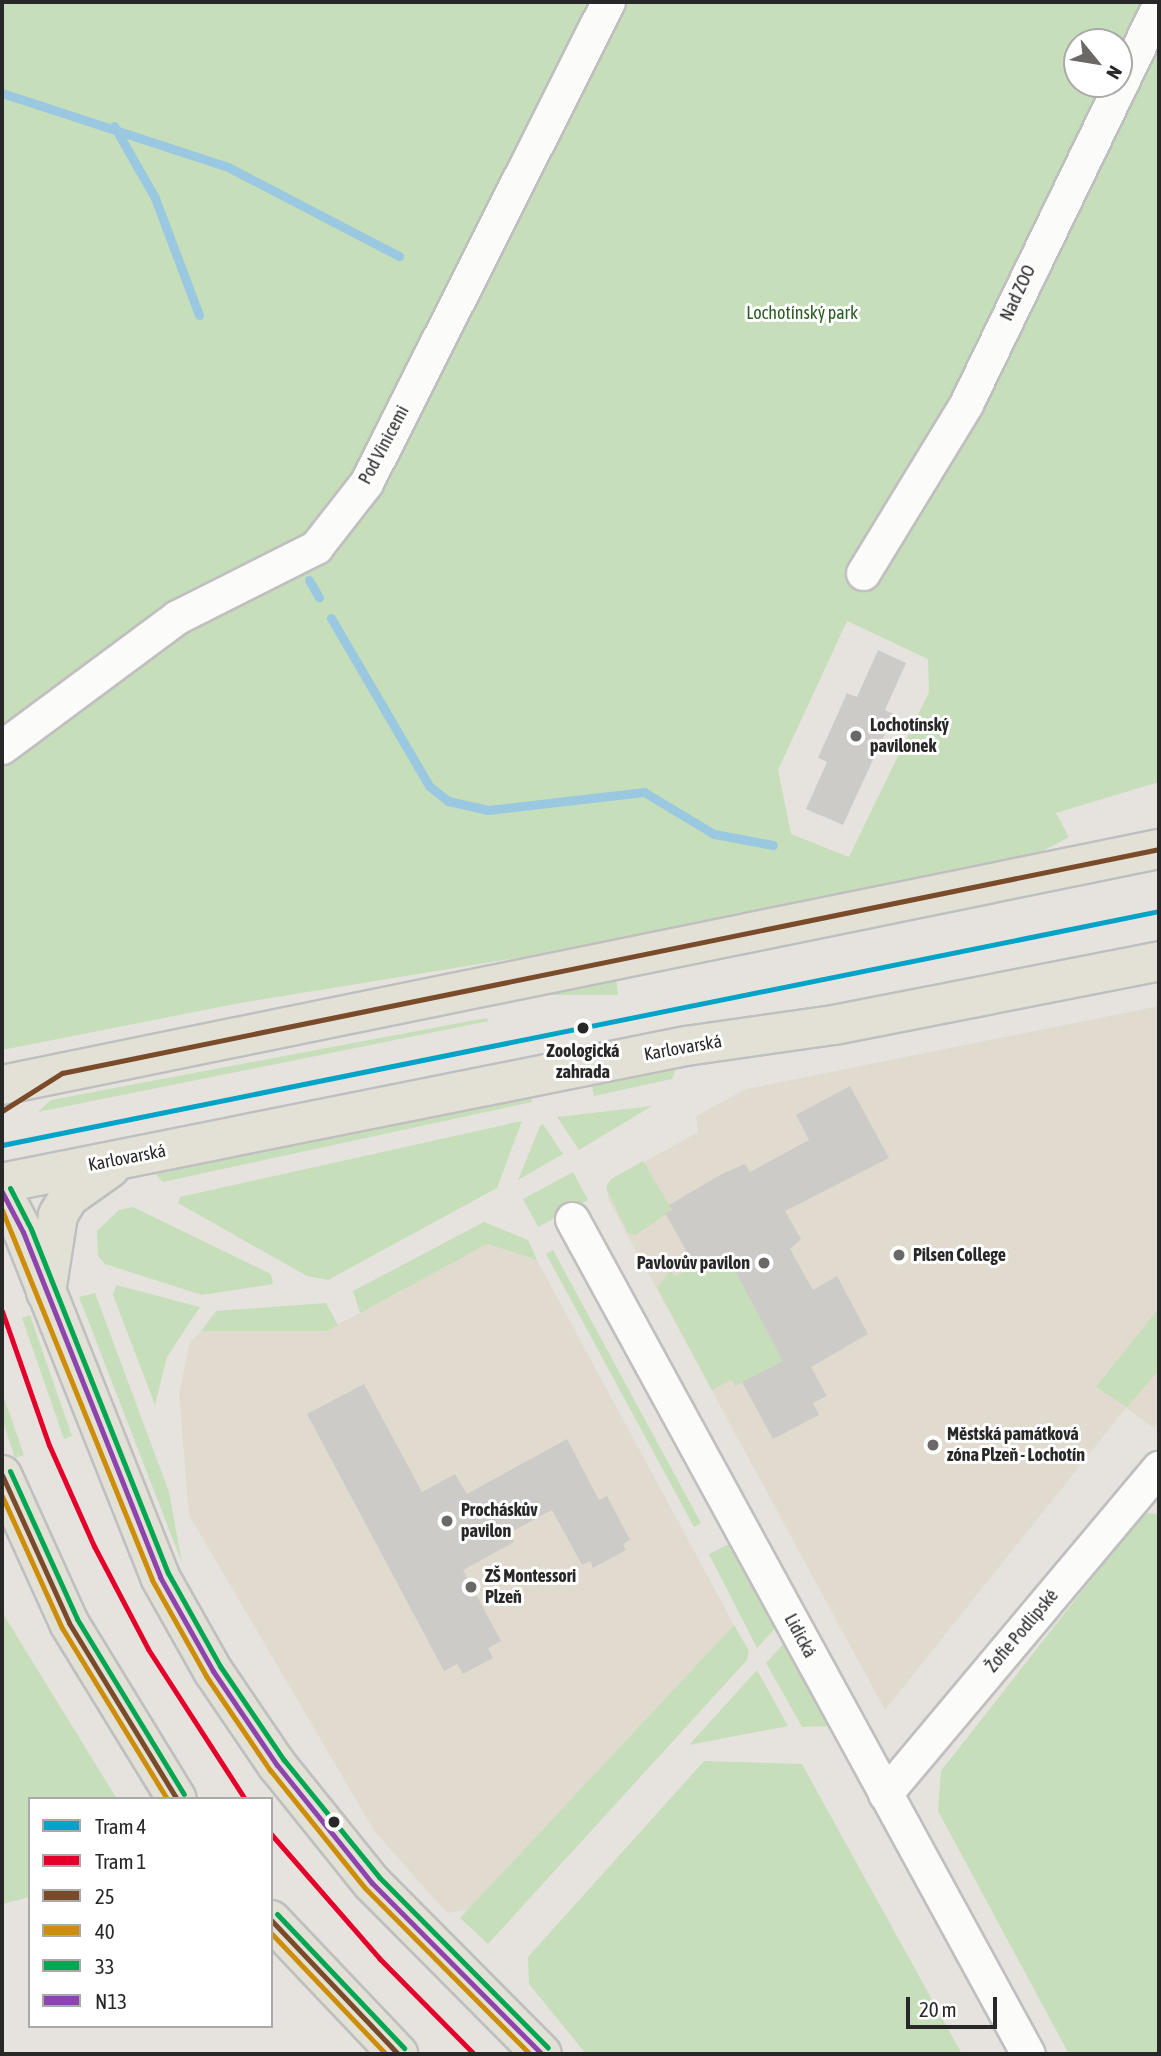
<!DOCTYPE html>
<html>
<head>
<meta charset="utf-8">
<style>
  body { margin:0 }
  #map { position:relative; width:1161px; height:2056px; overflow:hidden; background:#e6e3df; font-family:"Asap Condensed",sans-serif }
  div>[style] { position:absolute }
  .education>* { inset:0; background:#e0dbce }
  .green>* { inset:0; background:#c7debb }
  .stream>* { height:9px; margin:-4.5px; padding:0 4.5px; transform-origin:4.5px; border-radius:4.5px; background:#9ac8e0 }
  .building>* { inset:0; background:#cdcbc8 }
  .roads { filter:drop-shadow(2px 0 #c0bfc0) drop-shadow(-2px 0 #c0bfc0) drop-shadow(0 2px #c0bfc0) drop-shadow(0 -2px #c0bfc0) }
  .minor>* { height:33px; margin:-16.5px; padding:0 16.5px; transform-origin:16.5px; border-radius:16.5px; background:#fbfbfa }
  .major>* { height:38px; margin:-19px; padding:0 19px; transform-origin:19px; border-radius:19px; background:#e3e1d5 }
  .bus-1>* { height:5px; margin:-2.5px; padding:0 2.5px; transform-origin:2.5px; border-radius:2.5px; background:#7a4b2a }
  .bus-2>* { height:5px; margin:-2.5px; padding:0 2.5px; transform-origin:2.5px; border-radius:2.5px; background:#ce8d08 }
  .bus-3>* { height:5px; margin:-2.5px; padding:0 2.5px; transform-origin:2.5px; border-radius:2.5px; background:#00a651 }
  .bus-4>* { height:5px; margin:-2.5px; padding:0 2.5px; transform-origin:2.5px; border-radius:2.5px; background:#8e44ad }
  .tram-1>* { height:5px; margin:-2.5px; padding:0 2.5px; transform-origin:2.5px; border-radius:2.5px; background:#02a3c6 }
  .tram-2>* { height:5px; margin:-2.5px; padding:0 2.5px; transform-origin:2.5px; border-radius:2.5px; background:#e4002b }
  .dots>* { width:19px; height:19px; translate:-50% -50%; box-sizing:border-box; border:4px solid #fff; border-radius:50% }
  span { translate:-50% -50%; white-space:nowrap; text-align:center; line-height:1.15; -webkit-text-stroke:6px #fff; paint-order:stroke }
  .street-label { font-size:18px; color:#282828 }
  .park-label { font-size:18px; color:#295c22 }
  .poi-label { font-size:18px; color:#282828; font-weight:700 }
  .left { translate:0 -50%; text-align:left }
  .right { translate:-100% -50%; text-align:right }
  .stop-label { font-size:18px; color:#282828; font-weight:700 }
  .frame { position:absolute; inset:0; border:4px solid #282828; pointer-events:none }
  .legend { position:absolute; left:28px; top:1797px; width:245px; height:231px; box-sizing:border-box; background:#fff; border:2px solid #a9a9a9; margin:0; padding:9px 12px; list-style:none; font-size:21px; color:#282828 }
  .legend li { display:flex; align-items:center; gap:14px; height:35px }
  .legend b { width:35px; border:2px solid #a9a9a9 }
  .north { position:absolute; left:1063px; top:28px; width:70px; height:70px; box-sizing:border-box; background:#fff; border:2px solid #a9a9a9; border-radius:50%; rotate:120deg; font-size:19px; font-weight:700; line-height:28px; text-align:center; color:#282828 }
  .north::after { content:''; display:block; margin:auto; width:24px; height:32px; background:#6a6968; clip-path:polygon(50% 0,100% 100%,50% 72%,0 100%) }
  .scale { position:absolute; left:906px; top:1997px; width:91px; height:32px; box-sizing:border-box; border:4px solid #282828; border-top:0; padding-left:9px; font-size:21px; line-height:24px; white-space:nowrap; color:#282828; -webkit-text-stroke:5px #fff; paint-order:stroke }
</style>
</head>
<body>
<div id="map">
  <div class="education">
    <i style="clip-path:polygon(1159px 1006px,1159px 1422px,1154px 1428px,1126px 1408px,885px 1710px,608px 1199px,607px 1183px,698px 1132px,696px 1116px,746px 1089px)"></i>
    <i style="clip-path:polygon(487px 1244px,537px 1260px,734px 1625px,468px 1910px,447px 1913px,375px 1832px,189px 1515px,179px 1394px,190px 1342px,201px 1331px,326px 1331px)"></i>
  </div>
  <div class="green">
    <i style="clip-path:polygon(evenodd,2px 2px,1159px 2px,1159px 782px,1056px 813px,1069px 837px,1034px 856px,523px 957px,240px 1003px,2px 1050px,2px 2px,1077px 42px,1119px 42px,1119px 84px,1077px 84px,1077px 42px,2px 2px,847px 621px,928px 659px,929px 692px,849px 857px,791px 834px,778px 770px,847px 621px)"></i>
    <i style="clip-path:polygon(616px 978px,618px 995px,539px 995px,541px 994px)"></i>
    <i style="clip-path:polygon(486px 1018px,489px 1021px,38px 1112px,51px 1100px)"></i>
    <i style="clip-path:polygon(677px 1065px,672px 1079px,594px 1096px,591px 1082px)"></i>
    <i style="clip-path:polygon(531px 1094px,532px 1102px,163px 1182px,157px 1176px,157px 1172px)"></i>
    <i style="clip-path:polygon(652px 1106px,579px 1150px,557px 1117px)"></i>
    <i style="clip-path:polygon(522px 1121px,497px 1188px,328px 1280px,307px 1276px,178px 1203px,180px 1197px)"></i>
    <i style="clip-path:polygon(543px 1124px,563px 1154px,518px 1180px,540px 1126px)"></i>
    <i style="clip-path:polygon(643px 1161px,672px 1210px,636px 1235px,628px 1233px,606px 1188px,611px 1179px)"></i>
    <i style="clip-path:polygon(573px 1172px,588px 1200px,538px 1227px,523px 1199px)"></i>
    <i style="clip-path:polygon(133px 1207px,271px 1274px,273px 1284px,202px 1295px,105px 1264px,98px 1256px,97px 1231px,119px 1210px)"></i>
    <i style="clip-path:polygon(484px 1222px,528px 1240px,537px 1260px,487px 1244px,360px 1313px,353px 1291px)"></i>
    <i style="clip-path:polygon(553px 1250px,701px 1523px,694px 1527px,546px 1254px)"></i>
    <i style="clip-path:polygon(726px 1254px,784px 1362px,735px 1386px,731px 1380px,712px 1390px,657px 1287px,670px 1271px,675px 1276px)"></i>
    <i style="clip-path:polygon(116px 1285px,200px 1307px,167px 1357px,155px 1405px,113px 1295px)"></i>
    <i style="clip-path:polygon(95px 1293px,169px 1492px,182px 1563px,79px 1297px)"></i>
    <i style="clip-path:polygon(326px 1303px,338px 1325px,327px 1331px,201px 1331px,216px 1311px)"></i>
    <i style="clip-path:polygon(1159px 1308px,1159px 1370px,1127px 1407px,1096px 1387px)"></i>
    <i style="clip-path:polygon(30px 1315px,72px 1436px,64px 1439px,22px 1318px)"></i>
    <i style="clip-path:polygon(2px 1392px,24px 1455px,15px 1458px,2px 1419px)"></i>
    <i style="clip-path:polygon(1143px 1513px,1159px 1514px,1159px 2054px,1069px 2054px,938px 1811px,941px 1771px)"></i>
    <i style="clip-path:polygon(727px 1545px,734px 1547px,780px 1623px,757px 1648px,709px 1554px)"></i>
    <i style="clip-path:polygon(2px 1612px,117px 1799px,30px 1799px,30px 1897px,2px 1904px)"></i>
    <i style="clip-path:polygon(734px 1625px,749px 1651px,747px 1660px,488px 1944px,460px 1918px)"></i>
    <i style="clip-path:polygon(788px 1639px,837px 1726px,802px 1727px,766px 1663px)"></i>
    <i style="clip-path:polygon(757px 1670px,788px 1726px,689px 1745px)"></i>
    <i style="clip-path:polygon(704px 1761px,802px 1764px,962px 2054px,586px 2054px,529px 1984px,528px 1957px)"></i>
  </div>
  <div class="stream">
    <i style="left:2px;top:93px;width:238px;rotate:18.1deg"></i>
    <i style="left:228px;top:167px;width:193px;rotate:27.5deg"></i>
    <i style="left:114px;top:126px;width:83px;rotate:60.3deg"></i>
    <i style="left:155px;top:198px;width:125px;rotate:69.4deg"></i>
    <i style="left:309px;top:580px;width:20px;rotate:60deg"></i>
    <i style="left:331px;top:618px;width:194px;rotate:59.7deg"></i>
    <i style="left:429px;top:786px;width:24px;rotate:38deg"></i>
    <i style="left:448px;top:801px;width:41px;rotate:12.7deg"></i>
    <i style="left:488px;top:810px;width:157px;rotate:-6.6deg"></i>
    <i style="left:644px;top:792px;width:82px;rotate:31deg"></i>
    <i style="left:714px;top:834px;width:60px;rotate:10.6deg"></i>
  </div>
  <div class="building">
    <i style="clip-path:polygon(878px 650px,906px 663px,885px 710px,894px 714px,843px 825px,806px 809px,827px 762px,818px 758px,847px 693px,857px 697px)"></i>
    <i style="clip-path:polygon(850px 1086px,889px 1158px,785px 1211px,801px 1239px,790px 1249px,813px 1290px,837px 1276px,868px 1334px,811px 1367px,827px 1396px,813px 1403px,819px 1415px,773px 1439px,742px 1382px,783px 1361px,726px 1254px,694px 1265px,665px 1213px,672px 1210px,669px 1205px,722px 1174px,745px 1164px,750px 1172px,809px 1140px,796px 1115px)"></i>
    <i style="clip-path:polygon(364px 1384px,422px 1492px,455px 1474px,467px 1494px,567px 1439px,599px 1500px,607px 1496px,630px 1540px,623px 1544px,626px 1550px,593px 1568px,590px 1561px,582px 1565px,552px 1510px,509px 1533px,514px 1542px,463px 1570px,501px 1641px,488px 1648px,493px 1658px,463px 1674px,457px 1664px,444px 1671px,307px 1414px)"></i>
  </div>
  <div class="roads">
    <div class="minor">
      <i style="left:863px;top:573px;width:198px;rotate:-58.6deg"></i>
      <i style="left:966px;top:404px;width:444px;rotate:-64.2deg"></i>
      <i style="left:2px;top:747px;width:218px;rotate:-36.6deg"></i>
      <i style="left:177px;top:617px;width:156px;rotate:-26.7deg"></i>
      <i style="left:316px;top:547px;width:81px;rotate:-52deg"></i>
      <i style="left:366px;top:483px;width:538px;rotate:-63.29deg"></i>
      <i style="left:572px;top:1219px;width:951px;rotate:61.36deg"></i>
      <i style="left:885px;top:1794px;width:426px;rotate:-50deg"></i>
    </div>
    <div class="major">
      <i style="left:2px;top:1085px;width:1181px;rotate:-11.53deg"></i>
      <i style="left:2px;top:1183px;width:698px;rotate:-11.33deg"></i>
      <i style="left:686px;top:1046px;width:149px;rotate:-8.1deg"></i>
      <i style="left:834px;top:1025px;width:331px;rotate:-11.1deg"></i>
      <i style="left:2px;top:1192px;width:45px;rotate:62.3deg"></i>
      <i style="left:23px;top:1232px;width:371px;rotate:68.3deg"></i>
      <i style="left:160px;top:1577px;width:108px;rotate:60.6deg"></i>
      <i style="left:213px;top:1671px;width:114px;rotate:55.8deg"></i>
      <i style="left:277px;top:1765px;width:151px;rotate:51.2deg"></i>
      <i style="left:372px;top:1883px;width:241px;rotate:45.2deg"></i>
      <i style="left:46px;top:1292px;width:78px;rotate:-81.1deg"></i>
      <i style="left:58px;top:1215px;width:21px;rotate:-59deg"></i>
      <i style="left:69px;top:1197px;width:50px;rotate:-35.3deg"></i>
      <i style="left:2px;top:1475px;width:162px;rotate:65.6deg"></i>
      <i style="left:69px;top:1623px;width:206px;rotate:58.5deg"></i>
      <i style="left:271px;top:1920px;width:185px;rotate:46.5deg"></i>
    </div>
  </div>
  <div class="bus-1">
    <i style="left:2px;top:1111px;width:71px;rotate:-32.3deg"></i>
    <i style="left:62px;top:1073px;width:1120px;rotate:-11.54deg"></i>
    <i style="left:2px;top:1475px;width:162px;rotate:65.6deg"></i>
    <i style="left:69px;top:1623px;width:206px;rotate:58.5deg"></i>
    <i style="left:271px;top:1920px;width:185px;rotate:46.5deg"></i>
  </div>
  <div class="bus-2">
    <i style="left:2px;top:1210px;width:399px;rotate:67.9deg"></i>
    <i style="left:152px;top:1580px;width:110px;rotate:60.6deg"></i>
    <i style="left:206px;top:1676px;width:114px;rotate:55.8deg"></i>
    <i style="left:270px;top:1770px;width:151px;rotate:51.2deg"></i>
    <i style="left:365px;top:1888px;width:234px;rotate:45.2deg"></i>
    <i style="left:2px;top:1496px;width:145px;rotate:65.6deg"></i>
    <i style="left:62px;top:1628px;width:201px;rotate:58.4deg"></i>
    <i style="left:271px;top:1933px;width:167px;rotate:46.5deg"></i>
  </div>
  <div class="bus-3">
    <i style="left:10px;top:1188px;width:46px;rotate:62.9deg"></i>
    <i style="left:31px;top:1229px;width:370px;rotate:68.3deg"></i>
    <i style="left:168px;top:1573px;width:107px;rotate:60.8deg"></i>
    <i style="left:220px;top:1666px;width:114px;rotate:55.8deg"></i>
    <i style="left:284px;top:1760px;width:151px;rotate:50.9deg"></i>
    <i style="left:379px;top:1877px;width:240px;rotate:45.3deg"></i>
    <i style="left:10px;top:1471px;width:162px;rotate:65.6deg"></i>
    <i style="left:77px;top:1619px;width:205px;rotate:58.6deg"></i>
    <i style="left:277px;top:1914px;width:185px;rotate:46.5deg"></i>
  </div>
  <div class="bus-4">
    <i style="left:2px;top:1192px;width:45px;rotate:62.3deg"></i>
    <i style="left:23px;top:1232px;width:371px;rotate:68.3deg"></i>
    <i style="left:160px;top:1577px;width:108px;rotate:60.6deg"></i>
    <i style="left:213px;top:1671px;width:114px;rotate:55.8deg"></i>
    <i style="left:277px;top:1765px;width:151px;rotate:51.2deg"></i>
    <i style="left:372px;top:1883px;width:241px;rotate:45.2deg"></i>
  </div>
  <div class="tram-1">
    <i style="left:2px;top:1145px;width:1180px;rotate:-11.43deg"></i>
  </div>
  <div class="tram-2">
    <i style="left:2px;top:1311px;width:142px;rotate:70.7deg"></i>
    <i style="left:49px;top:1445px;width:111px;rotate:66deg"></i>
    <i style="left:94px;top:1546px;width:116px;rotate:62.3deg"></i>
    <i style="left:148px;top:1649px;width:179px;rotate:57.1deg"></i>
    <i style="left:271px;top:1834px;width:166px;rotate:48.9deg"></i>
    <i style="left:380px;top:1959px;width:134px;rotate:45.3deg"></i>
  </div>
  <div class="dots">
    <i style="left:856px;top:736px;background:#6a6968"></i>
    <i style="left:583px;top:1028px;background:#282828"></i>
    <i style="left:899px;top:1255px;background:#6a6968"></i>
    <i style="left:764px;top:1263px;background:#6a6968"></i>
    <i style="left:933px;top:1445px;background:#6a6968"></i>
    <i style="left:447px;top:1521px;background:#6a6968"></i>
    <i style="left:471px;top:1587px;background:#6a6968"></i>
    <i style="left:334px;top:1822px;background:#282828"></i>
  </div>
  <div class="street-label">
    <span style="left:1018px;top:293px;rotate:-65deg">Nad ZOO</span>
    <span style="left:384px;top:445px;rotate:-62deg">Pod Vinicemi</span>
    <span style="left:683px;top:1048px;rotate:-10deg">Karlovarská</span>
    <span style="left:127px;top:1158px;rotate:-11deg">Karlovarská</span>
    <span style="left:1022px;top:1631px;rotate:-50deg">Žofie Podlipské</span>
    <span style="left:800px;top:1636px;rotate:62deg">Lidická</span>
  </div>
  <div class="park-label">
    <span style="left:802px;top:313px">Lochotínský park</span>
  </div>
  <div class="poi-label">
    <span class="left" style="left:870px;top:736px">Lochotínský<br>pavilonek</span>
    <span class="left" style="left:913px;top:1255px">Pilsen College</span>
    <span class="right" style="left:750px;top:1263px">Pavlovův pavilon</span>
    <span class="left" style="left:947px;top:1445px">Městská památková<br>zóna Plzeň - Lochotín</span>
    <span class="left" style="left:461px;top:1521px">Procháskův<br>pavilon</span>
    <span class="left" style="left:485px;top:1587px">ZŠ Montessori<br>Plzeň</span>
  </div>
  <div class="stop-label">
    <span style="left:583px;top:1062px">Zoologická<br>zahrada</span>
  </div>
  <div class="frame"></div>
  <ul class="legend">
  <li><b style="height:9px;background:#02a3c6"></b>Tram 4</li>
  <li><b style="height:9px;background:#e4002b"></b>Tram 1</li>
  <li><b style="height:9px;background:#7a4b2a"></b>25</li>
  <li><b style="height:9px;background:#ce8d08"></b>40</li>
  <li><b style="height:9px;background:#00a651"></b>33</li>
  <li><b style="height:9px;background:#8e44ad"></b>N13</li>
  </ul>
  <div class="north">N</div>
  <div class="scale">20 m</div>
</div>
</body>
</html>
